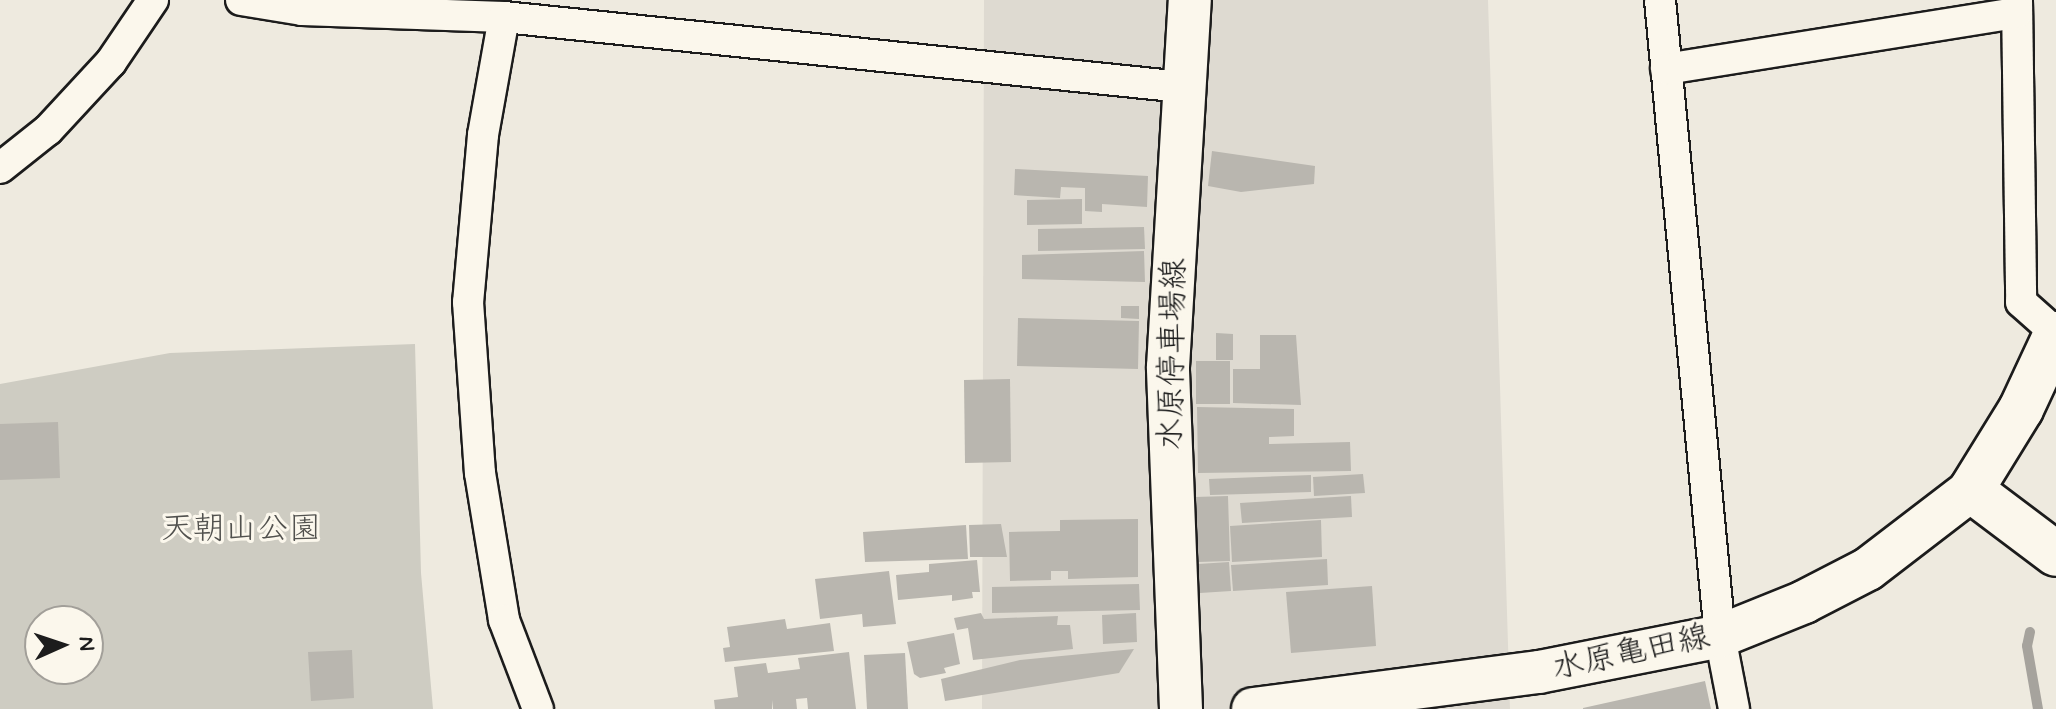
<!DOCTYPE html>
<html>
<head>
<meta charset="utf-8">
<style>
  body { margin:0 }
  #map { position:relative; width:2056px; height:709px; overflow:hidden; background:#eeeadf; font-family:Mynerve,"Klee One",sans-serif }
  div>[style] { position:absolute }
  .built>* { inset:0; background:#dedad1 }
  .green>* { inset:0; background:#ceccc2 }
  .stream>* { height:10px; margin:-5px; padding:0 5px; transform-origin:5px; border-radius:5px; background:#a6a39d }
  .building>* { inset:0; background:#b9b6af }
  .roads { filter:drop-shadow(2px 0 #1c1c1c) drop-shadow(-2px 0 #1c1c1c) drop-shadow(0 2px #1c1c1c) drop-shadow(0 -2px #1c1c1c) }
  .minor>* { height:30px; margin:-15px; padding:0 15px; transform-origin:15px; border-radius:15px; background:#fbf7ec }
  .secondary>* { height:42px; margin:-21px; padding:0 21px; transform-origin:21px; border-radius:21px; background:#fbf7ec }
  .trunk>* { height:44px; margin:-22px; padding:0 22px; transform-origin:22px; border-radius:22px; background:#fbf7ec }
  span { translate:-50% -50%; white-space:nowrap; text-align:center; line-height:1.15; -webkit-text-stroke:6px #fbf7ec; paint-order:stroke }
  .street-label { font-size:32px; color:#1c1c1c }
  .park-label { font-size:32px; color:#51514e }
  .north { position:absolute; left:24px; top:605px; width:80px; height:80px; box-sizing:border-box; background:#fbf7ec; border:2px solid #a29f99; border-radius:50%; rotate:87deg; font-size:22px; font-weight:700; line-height:32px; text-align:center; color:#1c1c1c }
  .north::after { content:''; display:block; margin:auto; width:28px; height:36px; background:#1c1c1c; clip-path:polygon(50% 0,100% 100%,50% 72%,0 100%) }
</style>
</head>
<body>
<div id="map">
  <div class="built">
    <i style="clip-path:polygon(984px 0,1488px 0,1510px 709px,982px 709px)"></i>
  </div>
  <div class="green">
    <i style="clip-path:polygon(evenodd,415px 344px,421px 573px,433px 709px,0 709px,0 384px,170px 353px,415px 344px,40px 621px,88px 621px,88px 669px,40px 669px,40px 621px)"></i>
  </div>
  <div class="stream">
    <i style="left:2030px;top:632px;width:14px;rotate:102deg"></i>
    <i style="left:2027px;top:646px;width:64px;rotate:80.1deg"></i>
  </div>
  <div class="building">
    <i style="clip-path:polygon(1212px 151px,1315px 166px,1314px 184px,1241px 192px,1208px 186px)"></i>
    <i style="clip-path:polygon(1015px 169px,1148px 176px,1147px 207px,1102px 204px,1102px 212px,1085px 211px,1085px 188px,1061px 187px,1060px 198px,1014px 195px)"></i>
    <i style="clip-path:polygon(1082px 199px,1082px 224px,1027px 225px,1027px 200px)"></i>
    <i style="clip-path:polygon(1144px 227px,1145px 249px,1038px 251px,1038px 229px)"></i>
    <i style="clip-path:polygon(1144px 251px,1145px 282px,1022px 279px,1022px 255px)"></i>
    <i style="clip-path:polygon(1121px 306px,1139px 306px,1139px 319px,1121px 318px)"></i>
    <i style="clip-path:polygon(1018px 318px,1139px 321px,1138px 369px,1017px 366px)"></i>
    <i style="clip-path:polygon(1216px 333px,1233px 334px,1233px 360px,1216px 360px)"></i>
    <i style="clip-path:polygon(1260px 335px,1296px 335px,1301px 405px,1233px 403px,1233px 369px,1260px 369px)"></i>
    <i style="clip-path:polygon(1196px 361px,1230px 361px,1230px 404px,1196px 404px)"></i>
    <i style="clip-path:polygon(1010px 379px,1011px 462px,965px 463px,964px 380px)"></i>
    <i style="clip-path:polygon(1197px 407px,1294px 409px,1294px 436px,1269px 437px,1269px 444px,1350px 442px,1351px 471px,1198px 473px)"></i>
    <i style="clip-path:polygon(58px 422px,60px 478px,0 480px,0 424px)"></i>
    <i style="clip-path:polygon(1363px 474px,1365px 493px,1314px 496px,1313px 477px)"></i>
    <i style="clip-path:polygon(1311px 475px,1311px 492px,1210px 495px,1209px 479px)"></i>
    <i style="clip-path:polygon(1228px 496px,1230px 561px,1198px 562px,1195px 497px)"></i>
    <i style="clip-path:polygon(1351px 496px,1352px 517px,1242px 523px,1240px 503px)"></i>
    <i style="clip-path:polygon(1138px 519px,1138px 577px,1068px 579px,1068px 571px,1051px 571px,1051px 580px,1010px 581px,1009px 532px,1060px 531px,1060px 520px)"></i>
    <i style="clip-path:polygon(1321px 520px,1322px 557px,1232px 562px,1230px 526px)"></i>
    <i style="clip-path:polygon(1001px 524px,1007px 557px,970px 557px,969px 525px)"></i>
    <i style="clip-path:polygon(966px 525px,968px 559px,865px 562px,863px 532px)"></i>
    <i style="clip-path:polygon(1327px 559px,1328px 585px,1233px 591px,1231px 565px)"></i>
    <i style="clip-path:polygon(977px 560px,980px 592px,972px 592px,973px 598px,952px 601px,952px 595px,898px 600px,896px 575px,929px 572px,929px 564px)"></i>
    <i style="clip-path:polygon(1229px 562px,1231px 591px,1200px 593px,1198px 564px)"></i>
    <i style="clip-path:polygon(889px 571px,896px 624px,863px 627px,862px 614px,820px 619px,815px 579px)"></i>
    <i style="clip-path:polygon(1139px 584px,1140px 610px,992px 613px,992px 587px)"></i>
    <i style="clip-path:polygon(1372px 586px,1376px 646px,1291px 653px,1286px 592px)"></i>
    <i style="clip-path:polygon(981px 613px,984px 619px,1058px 616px,1057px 625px,1070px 625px,1073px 649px,973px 660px,968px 628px,957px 630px,954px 618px)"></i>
    <i style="clip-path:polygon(1136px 613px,1137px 642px,1103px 644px,1102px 615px)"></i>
    <i style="clip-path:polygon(785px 619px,787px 629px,830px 623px,834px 651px,725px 662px,723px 648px,730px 647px,727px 627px)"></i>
    <i style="clip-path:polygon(954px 633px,960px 664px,944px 668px,946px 673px,920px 678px,914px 674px,907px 642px)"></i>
    <i style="clip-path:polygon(1134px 649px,1119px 673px,945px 701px,941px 679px,1020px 660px)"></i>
    <i style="clip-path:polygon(352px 650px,354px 698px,311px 701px,308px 652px)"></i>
    <i style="clip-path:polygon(849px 652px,856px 709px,808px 709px,807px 698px,796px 699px,797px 709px,773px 709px,772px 700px,772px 709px,715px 709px,714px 700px,738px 697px,734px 667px,766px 663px,768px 673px,800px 669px,798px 658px)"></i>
    <i style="clip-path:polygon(905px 653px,908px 709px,867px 709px,864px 655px)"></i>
    <i style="clip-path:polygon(1705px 681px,1711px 709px,1583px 709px,1583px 708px)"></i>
  </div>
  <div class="roads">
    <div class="minor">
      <i style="left:241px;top:0;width:62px;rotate:9.3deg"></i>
      <i style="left:302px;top:10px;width:202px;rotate:2deg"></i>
      <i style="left:504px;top:17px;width:682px;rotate:5.89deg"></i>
      <i style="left:1660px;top:0;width:639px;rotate:84.61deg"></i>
      <i style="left:1720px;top:636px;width:74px;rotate:79.1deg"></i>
      <i style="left:2017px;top:0;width:302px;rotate:89.2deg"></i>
      <i style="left:2021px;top:302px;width:47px;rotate:41.5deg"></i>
      <i style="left:504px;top:17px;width:120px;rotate:100.1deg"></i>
      <i style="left:483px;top:135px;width:168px;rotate:95.1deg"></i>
      <i style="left:468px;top:302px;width:171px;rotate:86deg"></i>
      <i style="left:480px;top:473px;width:149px;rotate:80.7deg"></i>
      <i style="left:504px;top:620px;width:95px;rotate:69.1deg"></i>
      <i style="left:1666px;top:69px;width:355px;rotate:-9.1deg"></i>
      <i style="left:0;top:168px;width:61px;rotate:-38.4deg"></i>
      <i style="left:48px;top:130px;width:93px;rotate:-47.2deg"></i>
      <i style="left:111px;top:62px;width:75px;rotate:-55.9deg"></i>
    </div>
    <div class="secondary">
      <i style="left:1181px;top:709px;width:342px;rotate:-92.2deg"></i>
      <i style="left:1168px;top:367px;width:368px;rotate:-86.6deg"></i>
      <i style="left:1253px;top:709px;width:288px;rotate:-7.4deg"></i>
      <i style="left:1539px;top:672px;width:185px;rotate:-11.2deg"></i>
      <i style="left:1720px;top:636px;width:91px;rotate:-22deg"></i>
      <i style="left:1804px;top:602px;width:72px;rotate:-27.3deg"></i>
      <i style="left:1868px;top:569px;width:130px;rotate:-37.5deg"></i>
    </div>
    <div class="trunk">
      <i style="left:2056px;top:334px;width:83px;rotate:115deg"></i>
      <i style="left:2021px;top:409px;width:95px;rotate:121.7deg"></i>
      <i style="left:1971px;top:490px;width:106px;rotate:37deg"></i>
    </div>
  </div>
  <div class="street-label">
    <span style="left:1173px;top:354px;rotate:-89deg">水原停車場線</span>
    <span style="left:1631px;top:653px;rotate:-12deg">水原亀田線</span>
  </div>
  <div class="park-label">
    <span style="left:241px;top:529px">天朝山公園</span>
  </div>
  <div class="north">N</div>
</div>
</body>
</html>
